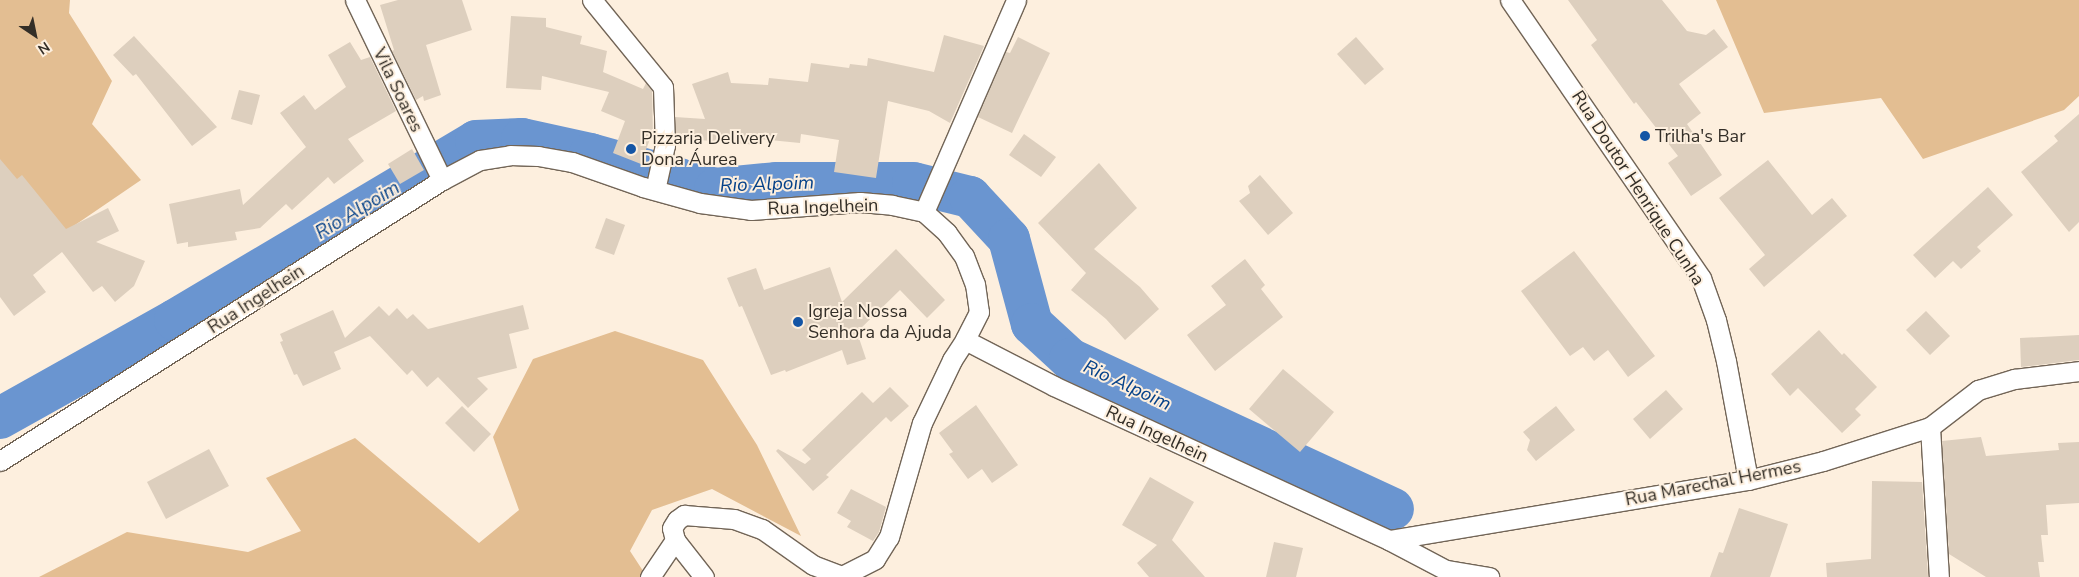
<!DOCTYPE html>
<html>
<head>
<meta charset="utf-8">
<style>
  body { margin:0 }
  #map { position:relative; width:2079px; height:577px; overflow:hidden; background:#fdefde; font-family:"Nunito Sans",sans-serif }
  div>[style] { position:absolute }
  .green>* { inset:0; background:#e3be92 }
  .river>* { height:42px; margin:-21px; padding:0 21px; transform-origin:21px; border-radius:21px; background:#6a95d0 }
  .building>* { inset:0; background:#ddcfbe }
  .roads { filter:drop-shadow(1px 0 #726557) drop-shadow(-1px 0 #726557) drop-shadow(0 1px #726557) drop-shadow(0 -1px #726557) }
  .minor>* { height:19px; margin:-9.5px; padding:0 9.5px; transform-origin:9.5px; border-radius:9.5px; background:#fff }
  .dots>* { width:14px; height:14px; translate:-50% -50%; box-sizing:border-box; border:2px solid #fdefde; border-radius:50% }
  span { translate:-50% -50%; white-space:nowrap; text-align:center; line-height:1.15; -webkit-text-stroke:4px #fdefde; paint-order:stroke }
  .street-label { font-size:18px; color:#332e27 }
  .poi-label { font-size:18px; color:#332e27 }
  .left { translate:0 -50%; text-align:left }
  .water-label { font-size:19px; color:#064289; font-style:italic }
  .north { position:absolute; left:10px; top:10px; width:50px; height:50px; -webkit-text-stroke:4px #fdefde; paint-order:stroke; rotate:146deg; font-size:14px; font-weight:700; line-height:20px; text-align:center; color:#332e27 }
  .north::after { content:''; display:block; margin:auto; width:18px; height:22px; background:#332e27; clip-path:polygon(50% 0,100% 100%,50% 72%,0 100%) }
</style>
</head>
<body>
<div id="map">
  <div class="green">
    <i style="clip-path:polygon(0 0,70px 0,69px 13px,112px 81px,92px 124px,141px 180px,56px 238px,0 190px)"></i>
    <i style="clip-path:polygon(1716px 0,2079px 0,2079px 96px,2064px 110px,1923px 159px,1881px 98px,1764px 113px)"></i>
    <i style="clip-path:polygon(615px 331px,703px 360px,757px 445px,801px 536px,712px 489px,652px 510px,630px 551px,647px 577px,39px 577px,127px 532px,248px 552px,301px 531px,266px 478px,355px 438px,479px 543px,519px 510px,493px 437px,533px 359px)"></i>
  </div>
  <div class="river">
    <i style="left:0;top:418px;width:201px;rotate:-29.2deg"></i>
    <i style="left:175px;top:320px;width:350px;rotate:-30.7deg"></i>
    <i style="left:476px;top:141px;width:46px;rotate:-2.5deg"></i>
    <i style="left:522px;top:139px;width:70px;rotate:12.4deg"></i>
    <i style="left:590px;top:154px;width:130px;rotate:15.6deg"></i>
    <i style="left:715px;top:189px;width:61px;rotate:-5.6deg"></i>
    <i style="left:776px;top:183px;width:137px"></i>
    <i style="left:913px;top:183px;width:59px;rotate:13.8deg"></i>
    <i style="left:970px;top:197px;width:57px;rotate:47.1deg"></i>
    <i style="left:1009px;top:239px;width:88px;rotate:74.9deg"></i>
    <i style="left:1032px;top:324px;width:52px;rotate:42.6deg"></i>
    <i style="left:1070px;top:359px;width:356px;rotate:24.9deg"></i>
  </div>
  <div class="building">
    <i style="clip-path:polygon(398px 0,462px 0,472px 30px,426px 45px,441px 95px,424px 101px,423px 96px,416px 100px,392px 51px,394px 50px,380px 5px)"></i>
    <i style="clip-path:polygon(1568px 0,1662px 0,1687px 31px,1706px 35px,1714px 29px,1728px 47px,1679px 84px,1701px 113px,1687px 124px,1722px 175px,1691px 196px,1668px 163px,1678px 156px,1636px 102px,1634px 104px,1591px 45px,1597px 40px)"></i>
    <i style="clip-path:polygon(511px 16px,546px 18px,546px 27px,582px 36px,580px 44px,607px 51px,603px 72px,643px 89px,646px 83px,652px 91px,653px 136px,651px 136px,641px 164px,613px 153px,625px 121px,601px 111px,609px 92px,542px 76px,541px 90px,506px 88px)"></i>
    <i style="clip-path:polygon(944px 35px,984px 46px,950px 123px,929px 111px,888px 101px,876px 178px,834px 172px,839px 140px,801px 134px,800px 143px,759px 139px,758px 145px,676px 138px,675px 117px,705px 119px,692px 84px,728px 72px,731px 83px,768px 85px,769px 78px,808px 82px,811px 63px,849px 68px,850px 64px,867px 66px,868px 58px,934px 72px)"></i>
    <i style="clip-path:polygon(134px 36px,217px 127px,192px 146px,136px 74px,133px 76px,113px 55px)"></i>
    <i style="clip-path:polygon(1018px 37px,1050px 53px,1012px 133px,978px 117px,1006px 52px,1010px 53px)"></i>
    <i style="clip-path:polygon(1356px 37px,1384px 69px,1365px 85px,1337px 54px)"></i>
    <i style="clip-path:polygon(350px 42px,361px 60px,370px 57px,396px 111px,348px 139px,364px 161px,334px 184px,328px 177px,292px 210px,286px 204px,260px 228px,235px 232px,237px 240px,188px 247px,188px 242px,177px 244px,169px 204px,240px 189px,243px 205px,306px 147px,280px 113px,304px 95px,315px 110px,346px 87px,328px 55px)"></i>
    <i style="clip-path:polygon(239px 90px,260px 95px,252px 125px,231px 119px)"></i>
    <i style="clip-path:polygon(2079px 114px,2079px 222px,2069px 232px,2021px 172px,2058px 141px,2054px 136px)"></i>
    <i style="clip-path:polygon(1024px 134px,1056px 157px,1041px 177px,1009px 155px)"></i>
    <i style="clip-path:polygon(412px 149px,424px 170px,400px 184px,388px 164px)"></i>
    <i style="clip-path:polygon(0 159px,17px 179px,22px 175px,66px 229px,108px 208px,119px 231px,96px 242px,145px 261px,134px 286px,115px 302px,102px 286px,93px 292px,62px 252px,33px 275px,46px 292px,14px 316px,0 297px)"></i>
    <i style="clip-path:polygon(1768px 160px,1812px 215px,1832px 198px,1847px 216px,1764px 287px,1749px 269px,1765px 255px,1719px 198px)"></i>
    <i style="clip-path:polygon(1099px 163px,1137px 208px,1094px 249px,1140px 287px,1159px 309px,1125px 340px,1106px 319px,1071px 290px,1086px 273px,1038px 223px)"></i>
    <i style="clip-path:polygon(1260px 175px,1293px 213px,1268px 235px,1239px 201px,1250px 193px,1248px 186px)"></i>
    <i style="clip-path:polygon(1988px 187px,2013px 215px,1977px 247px,1981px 251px,1961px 269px,1953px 261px,1935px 278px,1913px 255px)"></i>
    <i style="clip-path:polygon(606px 218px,625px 225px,614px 255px,595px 248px)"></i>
    <i style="clip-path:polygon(896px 249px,945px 300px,927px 318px,900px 290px,857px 332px,866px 359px,847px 365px,842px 350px,786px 372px,785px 370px,771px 375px,742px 306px,739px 307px,727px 278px,756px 268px,764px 290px,830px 267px,842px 302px)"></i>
    <i style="clip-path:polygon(1574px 251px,1655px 356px,1628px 377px,1608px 350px,1594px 361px,1583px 347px,1570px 356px,1521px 291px)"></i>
    <i style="clip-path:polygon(1245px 259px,1265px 285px,1261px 289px,1283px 317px,1215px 371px,1187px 335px,1226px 305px,1211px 286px)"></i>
    <i style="clip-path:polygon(523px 305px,529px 329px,509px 334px,517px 368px,477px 378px,488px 389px,468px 408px,438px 377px,427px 387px,412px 370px,407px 375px,370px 336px,334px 352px,341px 369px,303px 386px,297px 374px,294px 375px,280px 342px,283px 341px,280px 334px,333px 310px,345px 338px,379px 306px,389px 316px,397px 308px,407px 319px,413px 314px,428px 329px)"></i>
    <i style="clip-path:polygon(1926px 311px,1950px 336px,1930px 355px,1906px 330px)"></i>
    <i style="clip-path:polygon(1819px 330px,1842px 355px,1844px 353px,1877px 387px,1855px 409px,1861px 415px,1842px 433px,1798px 388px,1790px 396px,1771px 374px)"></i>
    <i style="clip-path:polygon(2079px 335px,2079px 360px,2021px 367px,2020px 338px)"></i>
    <i style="clip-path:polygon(1283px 369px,1334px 412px,1300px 452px,1249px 409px)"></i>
    <i style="clip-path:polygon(890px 387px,909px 406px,891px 422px,886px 417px,826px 475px,829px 477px,813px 491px,776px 451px,778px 449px,805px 464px,811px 459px,802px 450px,862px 392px,873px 403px)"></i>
    <i style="clip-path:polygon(1666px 390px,1683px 409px,1650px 439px,1633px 419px)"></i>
    <i style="clip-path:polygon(976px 405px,1018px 465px,992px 483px,982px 469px,968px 479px,949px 454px,953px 452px,939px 433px)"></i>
    <i style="clip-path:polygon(462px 406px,491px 434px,474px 452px,445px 423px)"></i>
    <i style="clip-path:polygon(1556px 406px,1575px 430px,1536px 461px,1527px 450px,1530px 440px,1523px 432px)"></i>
    <i style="clip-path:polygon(1981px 437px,1986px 456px,2059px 450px,2058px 443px,2079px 442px,2079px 503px,2046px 505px,2048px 535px,2041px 535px,2044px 562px,2038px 562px,2040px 577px,1986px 577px,1949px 554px,1942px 441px)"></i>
    <i style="clip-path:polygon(209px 449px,229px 486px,166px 519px,147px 482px)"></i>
    <i style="clip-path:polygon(1150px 477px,1194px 502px,1172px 540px,1205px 577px,1149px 577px,1137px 563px,1157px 545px,1122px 525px)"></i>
    <i style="clip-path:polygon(1872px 481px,1922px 482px,1928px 577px,1827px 577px,1826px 563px,1871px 559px)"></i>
    <i style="clip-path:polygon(851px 489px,886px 507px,879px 532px,873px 541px,847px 527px,851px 521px,837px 513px)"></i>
    <i style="clip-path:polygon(1739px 508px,1788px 524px,1770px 577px,1710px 577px,1719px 552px,1723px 553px)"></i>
    <i style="clip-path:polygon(1274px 542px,1303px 548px,1296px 577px,1266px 577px)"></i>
  </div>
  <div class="roads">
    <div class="minor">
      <i style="left:355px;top:0;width:200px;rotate:64.2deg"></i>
      <i style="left:592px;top:0;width:112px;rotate:50.8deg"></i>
      <i style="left:663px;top:87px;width:58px;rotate:88deg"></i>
      <i style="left:665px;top:145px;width:46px;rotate:102.5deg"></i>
      <i style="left:1510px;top:0;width:337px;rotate:55.5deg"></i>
      <i style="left:1701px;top:278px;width:45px;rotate:70.3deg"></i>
      <i style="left:1716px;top:320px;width:42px;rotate:76.3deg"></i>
      <i style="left:1726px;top:361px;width:121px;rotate:79.5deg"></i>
      <i style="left:924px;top:212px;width:231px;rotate:-66.5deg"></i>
      <i style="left:1930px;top:427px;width:150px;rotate:86.6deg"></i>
      <i style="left:0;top:461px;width:524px;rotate:-32.45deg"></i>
      <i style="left:442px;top:180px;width:43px;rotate:-27.8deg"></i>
      <i style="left:480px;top:160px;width:30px;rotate:-9deg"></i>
      <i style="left:510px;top:155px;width:28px;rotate:2deg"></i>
      <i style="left:538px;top:156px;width:35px;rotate:10deg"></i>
      <i style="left:572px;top:162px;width:75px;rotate:19.4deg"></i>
      <i style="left:643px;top:187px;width:59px;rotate:15.7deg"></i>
      <i style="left:700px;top:203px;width:51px;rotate:7.8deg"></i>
      <i style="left:751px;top:210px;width:109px;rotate:-4.2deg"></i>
      <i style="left:860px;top:202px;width:32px;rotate:5deg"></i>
      <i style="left:892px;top:205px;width:33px;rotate:12deg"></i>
      <i style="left:924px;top:212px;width:31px;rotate:42deg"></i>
      <i style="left:947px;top:233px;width:29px;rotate:54deg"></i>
      <i style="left:964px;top:256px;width:30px;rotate:69deg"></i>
      <i style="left:975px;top:284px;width:28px;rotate:82deg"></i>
      <i style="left:979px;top:312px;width:31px;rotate:117deg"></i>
      <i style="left:965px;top:340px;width:100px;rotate:27.3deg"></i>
      <i style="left:1054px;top:386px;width:369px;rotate:24.7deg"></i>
      <i style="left:1389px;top:540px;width:64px;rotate:27.8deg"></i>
      <i style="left:1446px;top:570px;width:44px;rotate:9.2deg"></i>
      <i style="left:1389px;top:540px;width:364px;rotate:-9.5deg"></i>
      <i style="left:1748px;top:480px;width:77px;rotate:-14.2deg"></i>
      <i style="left:1823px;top:461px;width:112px;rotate:-17.6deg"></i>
      <i style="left:1930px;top:427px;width:61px;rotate:-37.6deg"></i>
      <i style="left:1978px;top:390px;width:38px;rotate:-17deg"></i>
      <i style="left:2014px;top:379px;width:65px;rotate:-7deg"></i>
      <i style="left:650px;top:577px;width:45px;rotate:-56deg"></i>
      <i style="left:704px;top:577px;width:47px;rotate:-128.1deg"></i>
      <i style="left:675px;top:540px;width:12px;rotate:-104deg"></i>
      <i style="left:672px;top:528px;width:9px;rotate:-58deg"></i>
      <i style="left:677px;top:520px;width:9px;rotate:-36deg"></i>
      <i style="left:684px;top:515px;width:50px;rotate:4.6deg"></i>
      <i style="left:734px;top:519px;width:30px;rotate:20deg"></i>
      <i style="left:762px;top:529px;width:62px;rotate:35.2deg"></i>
      <i style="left:813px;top:565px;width:31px;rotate:21deg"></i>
      <i style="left:842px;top:576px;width:37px;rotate:-27deg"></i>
      <i style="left:875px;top:559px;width:26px;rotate:-58deg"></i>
      <i style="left:889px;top:537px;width:119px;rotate:-73.9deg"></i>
      <i style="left:922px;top:423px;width:70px;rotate:-64.5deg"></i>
      <i style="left:952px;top:360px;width:24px;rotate:-57deg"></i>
    </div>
  </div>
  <div class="dots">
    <i style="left:1645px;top:136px;background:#1455a5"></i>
    <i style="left:631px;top:149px;background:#1455a5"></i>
    <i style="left:798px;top:322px;background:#1455a5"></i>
  </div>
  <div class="street-label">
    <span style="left:398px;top:90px;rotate:64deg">Vila Soares</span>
    <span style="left:1638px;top:188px;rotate:57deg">Rua Doutor Henrique Cunha</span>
    <span style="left:823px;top:207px;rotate:-2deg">Rua Ingelhein</span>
    <span style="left:256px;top:299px;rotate:-33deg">Rua Ingelhein</span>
    <span style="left:1157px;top:434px;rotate:25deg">Rua Ingelhein</span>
    <span style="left:1713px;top:483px;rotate:-11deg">Rua Marechal Hermes</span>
  </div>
  <div class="poi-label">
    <span class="left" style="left:1655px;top:136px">Trilha's Bar</span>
    <span class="left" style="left:641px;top:149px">Pizzaria Delivery<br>Dona Áurea</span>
    <span class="left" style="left:808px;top:322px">Igreja Nossa<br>Senhora da Ajuda</span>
  </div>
  <div class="water-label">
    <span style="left:767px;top:185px;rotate:-2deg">Rio Alpoim</span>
    <span style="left:358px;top:211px;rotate:-31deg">Rio Alpoim</span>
    <span style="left:1127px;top:386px;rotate:25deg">Rio Alpoim</span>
  </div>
  <div class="north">N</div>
</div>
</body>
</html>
